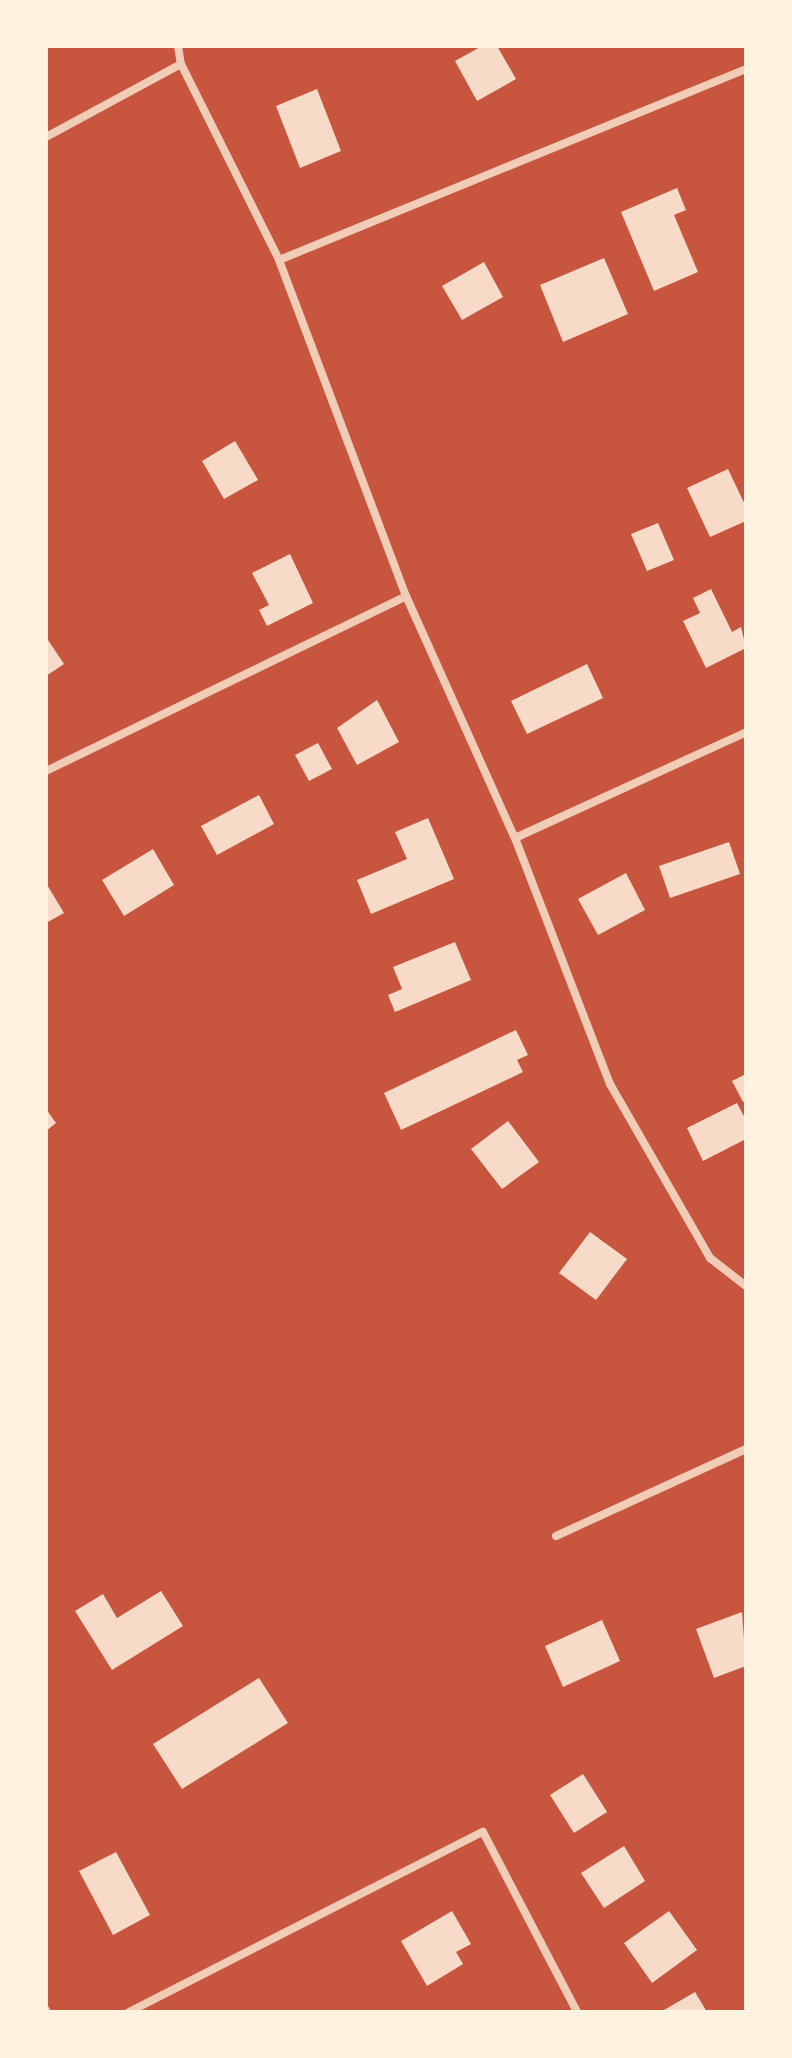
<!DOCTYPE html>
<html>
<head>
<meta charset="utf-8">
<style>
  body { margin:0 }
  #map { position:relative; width:792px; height:2058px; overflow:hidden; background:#c8553d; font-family:"Fira Sans Condensed",sans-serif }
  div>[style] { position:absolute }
  .building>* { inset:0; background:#f7dbc8 }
  .minor>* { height:8px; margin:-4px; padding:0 4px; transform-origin:4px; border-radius:4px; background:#f1ccb7 }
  span { translate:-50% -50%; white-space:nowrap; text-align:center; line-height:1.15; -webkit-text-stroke:6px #fff3e0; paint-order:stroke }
  .frame { position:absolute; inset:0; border:48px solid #fff3e0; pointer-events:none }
</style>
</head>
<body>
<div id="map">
  <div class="building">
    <i style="clip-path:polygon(482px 46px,497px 46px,516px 79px,477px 101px,455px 61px)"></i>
    <i style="clip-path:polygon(317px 89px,341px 151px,300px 168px,276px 106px)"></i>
    <i style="clip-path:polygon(677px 188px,686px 210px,674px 215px,698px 272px,654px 291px,621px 212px)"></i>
    <i style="clip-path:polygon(604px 258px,628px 314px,563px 342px,540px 285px)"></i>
    <i style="clip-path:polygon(484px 262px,503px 297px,462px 320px,442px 286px)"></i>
    <i style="clip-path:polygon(235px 441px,258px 480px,224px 499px,202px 461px)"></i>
    <i style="clip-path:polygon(728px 469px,746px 507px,746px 521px,710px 537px,687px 488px)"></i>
    <i style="clip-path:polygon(658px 523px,674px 560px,647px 571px,631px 534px)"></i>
    <i style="clip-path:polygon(290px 554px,313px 603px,267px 626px,259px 610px,269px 605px,252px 573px)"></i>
    <i style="clip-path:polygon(711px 589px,732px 632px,741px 627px,746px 648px,706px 668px,683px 621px,700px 613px,693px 598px)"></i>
    <i style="clip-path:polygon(46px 637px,64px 664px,46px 676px)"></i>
    <i style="clip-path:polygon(587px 664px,603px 698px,527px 734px,511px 701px)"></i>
    <i style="clip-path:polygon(377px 700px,399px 742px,357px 765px,337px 728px)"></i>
    <i style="clip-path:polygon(318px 743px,332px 769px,309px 781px,295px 755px)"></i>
    <i style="clip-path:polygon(259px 795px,274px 824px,217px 855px,201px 826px)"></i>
    <i style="clip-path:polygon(428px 818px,454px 879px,371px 914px,357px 880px,407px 859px,395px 832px)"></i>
    <i style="clip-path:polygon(729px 842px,740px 874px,670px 898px,659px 866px)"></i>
    <i style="clip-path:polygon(153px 849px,174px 885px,124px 916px,102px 880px)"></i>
    <i style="clip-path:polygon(626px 873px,645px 910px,598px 935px,578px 899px)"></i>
    <i style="clip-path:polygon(46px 883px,64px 913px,46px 923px)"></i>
    <i style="clip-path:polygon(455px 942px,471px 980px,395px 1012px,388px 995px,402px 989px,393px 967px)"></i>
    <i style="clip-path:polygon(516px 1030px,528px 1055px,517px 1060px,523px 1072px,401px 1130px,384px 1093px)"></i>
    <i style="clip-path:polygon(746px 1074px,746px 1101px,743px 1102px,732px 1081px)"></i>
    <i style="clip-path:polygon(737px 1103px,746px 1120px,746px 1139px,703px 1161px,687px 1128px)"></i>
    <i style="clip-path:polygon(46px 1109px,56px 1123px,46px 1131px)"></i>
    <i style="clip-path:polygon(508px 1121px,539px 1162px,502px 1189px,471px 1149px)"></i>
    <i style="clip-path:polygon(590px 1232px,627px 1259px,596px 1300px,559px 1273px)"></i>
    <i style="clip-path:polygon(161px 1591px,183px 1626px,112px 1670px,75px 1611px,103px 1594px,117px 1618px)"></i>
    <i style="clip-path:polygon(742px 1612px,746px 1666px,714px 1678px,696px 1629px)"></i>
    <i style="clip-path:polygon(602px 1620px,620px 1661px,563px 1687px,545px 1646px)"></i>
    <i style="clip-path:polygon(259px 1678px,288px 1723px,182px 1789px,153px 1744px)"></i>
    <i style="clip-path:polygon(583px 1774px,607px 1812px,574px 1833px,550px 1795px)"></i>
    <i style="clip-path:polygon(624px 1846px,645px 1881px,604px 1908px,581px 1873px)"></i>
    <i style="clip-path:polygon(116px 1852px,150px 1915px,113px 1935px,79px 1871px)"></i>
    <i style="clip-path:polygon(452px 1911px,471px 1944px,456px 1952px,463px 1964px,427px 1986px,401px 1941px)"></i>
    <i style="clip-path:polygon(669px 1911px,697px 1950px,652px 1983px,624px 1943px)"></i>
    <i style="clip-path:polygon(695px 1992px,707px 2012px,665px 2012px,664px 2010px)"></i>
  </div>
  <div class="minor">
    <i style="left:178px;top:46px;width:18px;rotate:81deg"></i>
    <i style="left:181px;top:64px;width:219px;rotate:63.4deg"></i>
    <i style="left:279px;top:260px;width:359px;rotate:69.3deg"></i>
    <i style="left:406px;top:596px;width:265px;rotate:65.8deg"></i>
    <i style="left:515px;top:838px;width:264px;rotate:68.9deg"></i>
    <i style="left:610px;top:1084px;width:201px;rotate:60.1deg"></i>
    <i style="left:710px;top:1258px;width:46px;rotate:37.9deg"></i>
    <i style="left:46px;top:137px;width:153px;rotate:-28.4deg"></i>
    <i style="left:279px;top:260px;width:505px;rotate:-22.24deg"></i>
    <i style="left:46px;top:771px;width:400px;rotate:-25.9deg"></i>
    <i style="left:515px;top:838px;width:254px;rotate:-24.6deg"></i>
    <i style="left:556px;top:1536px;width:209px;rotate:-24.6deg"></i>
    <i style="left:46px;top:2010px;width:2px;rotate:63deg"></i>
    <i style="left:129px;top:2012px;width:397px;rotate:-27deg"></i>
    <i style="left:483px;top:1832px;width:203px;rotate:62.4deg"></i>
  </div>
  <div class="frame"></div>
</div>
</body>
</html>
